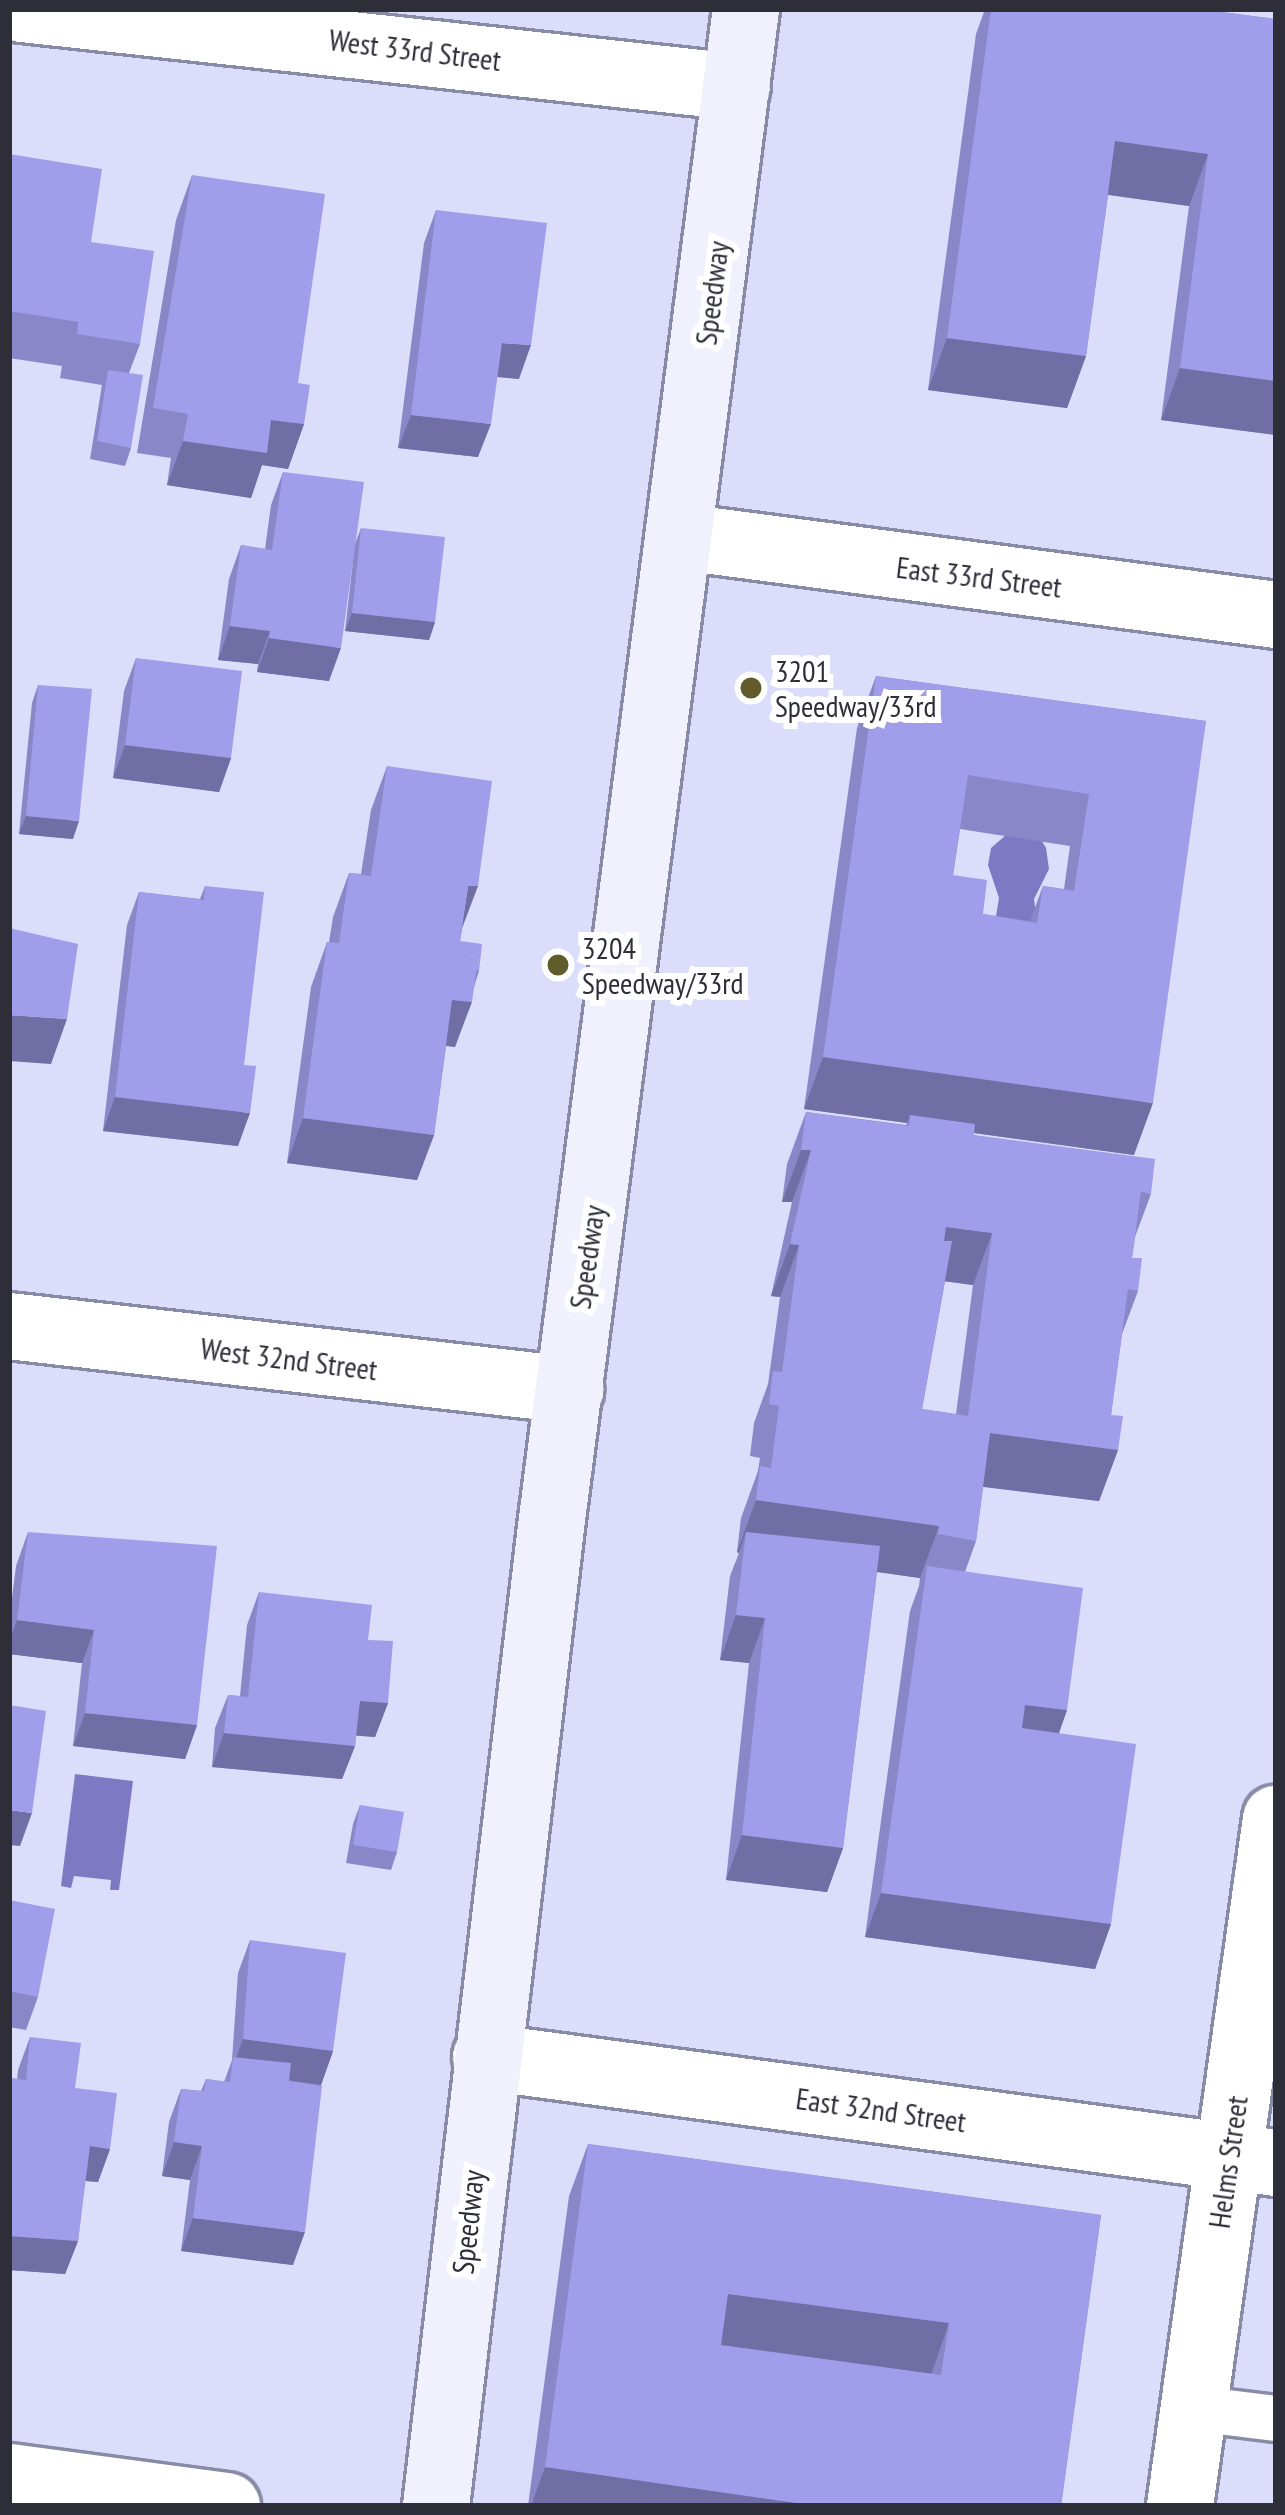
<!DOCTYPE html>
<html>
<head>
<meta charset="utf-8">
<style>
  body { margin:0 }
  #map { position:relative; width:1285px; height:2515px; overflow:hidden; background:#dcdcfb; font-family:"PT Sans Narrow",sans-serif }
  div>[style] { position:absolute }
  .water>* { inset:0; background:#7d79c3 }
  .roads { filter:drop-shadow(3px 0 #898aa6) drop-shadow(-3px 0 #898aa6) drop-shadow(0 3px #898aa6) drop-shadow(0 -3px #898aa6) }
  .lane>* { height:45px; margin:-22.5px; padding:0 22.5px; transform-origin:22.5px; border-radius:22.5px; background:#fff }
  .street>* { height:66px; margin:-33px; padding:0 33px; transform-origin:33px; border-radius:33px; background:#fff }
  .secondary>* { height:66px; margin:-33px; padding:0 33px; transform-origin:33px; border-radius:33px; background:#f1f1fe }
  .wall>* { inset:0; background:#8a87c9 }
  .shaded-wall>* { inset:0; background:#706ea4 }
  .building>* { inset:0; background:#a09dea }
  .dots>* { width:33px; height:33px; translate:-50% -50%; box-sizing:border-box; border:6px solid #fff; border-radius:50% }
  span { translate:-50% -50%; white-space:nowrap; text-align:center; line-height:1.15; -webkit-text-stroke:12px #fff; paint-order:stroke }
  .street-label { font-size:30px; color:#2e2e39 }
  .poi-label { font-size:30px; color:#2e2e39 }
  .left { translate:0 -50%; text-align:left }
  .frame { position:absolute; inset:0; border:12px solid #2e2e39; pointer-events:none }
</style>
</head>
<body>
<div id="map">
  <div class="water">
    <i style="clip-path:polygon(1007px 834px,1040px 838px,1046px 848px,1049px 869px,1034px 899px,1038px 930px,995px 922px,999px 898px,988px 865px,991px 848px)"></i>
    <i style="clip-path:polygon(75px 1774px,133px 1781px,119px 1890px,110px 1890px,111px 1880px,74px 1876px,71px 1888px,61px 1886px)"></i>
  </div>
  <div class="roads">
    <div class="lane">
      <i style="left:1194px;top:2408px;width:83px;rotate:7deg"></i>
    </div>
    <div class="street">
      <i style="left:22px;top:9px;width:719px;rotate:6.23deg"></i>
      <i style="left:682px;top:537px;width:599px;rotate:7.48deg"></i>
      <i style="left:9px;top:1326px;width:565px;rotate:6.51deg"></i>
      <i style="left:486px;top:2057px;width:797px;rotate:7.64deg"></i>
      <i style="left:9px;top:2477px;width:220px;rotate:7.6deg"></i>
      <i style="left:1180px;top:2506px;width:694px;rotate:-82.05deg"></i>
    </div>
    <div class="secondary">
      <i style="left:436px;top:2506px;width:986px;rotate:-83.3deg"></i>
      <i style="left:551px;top:1527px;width:1530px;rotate:-82.68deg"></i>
    </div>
  </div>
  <div class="wall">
    <i style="clip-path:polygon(985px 9px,1198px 9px,1276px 19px,1276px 435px,1161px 420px,1189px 206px,1108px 195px,1086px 356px,1067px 408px,928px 390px,976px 34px)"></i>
    <i style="clip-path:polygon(9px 154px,91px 242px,140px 344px,129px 373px,131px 448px,125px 466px,90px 459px,102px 385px,60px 378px,62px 366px,9px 358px)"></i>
    <i style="clip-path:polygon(192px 175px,298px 383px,304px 424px,288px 469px,262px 465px,251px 498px,167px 485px,171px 458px,137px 453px,176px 220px)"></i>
    <i style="clip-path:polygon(436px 210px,519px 379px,497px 377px,478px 457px,398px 448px,424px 243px)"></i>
    <i style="clip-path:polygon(283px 472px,355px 544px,361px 528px,435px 622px,429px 640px,345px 631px,353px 561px,329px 681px,257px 672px,258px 664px,218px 660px,229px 579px,241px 545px,265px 549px,271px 505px)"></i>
    <i style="clip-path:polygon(136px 658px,231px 758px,219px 792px,113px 778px,124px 691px)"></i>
    <i style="clip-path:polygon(evenodd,876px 676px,1206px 721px,1134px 1155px,974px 1133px,974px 1135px,1151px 1194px,1135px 1237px,1132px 1258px,1138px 1291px,1122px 1334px,1111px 1415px,1118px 1450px,1099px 1501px,983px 1487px,976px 1541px,965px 1572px,1067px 1710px,1059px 1733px,1111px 1924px,1095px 1969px,865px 1937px,910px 1611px,919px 1586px,920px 1578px,877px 1572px,843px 1848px,827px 1892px,726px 1880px,749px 1663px,720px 1660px,730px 1576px,739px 1553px,737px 1552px,741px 1518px,758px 1471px,760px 1458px,750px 1456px,754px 1423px,768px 1384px,780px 1297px,771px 1296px,792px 1202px,782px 1202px,787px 1164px,806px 1112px,906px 1125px,907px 1123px,804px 1109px,857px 728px,876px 676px,960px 829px,1070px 846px,1064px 889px,1043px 886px,1030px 921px,983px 914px,953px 875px,960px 829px,876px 676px,945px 1281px,973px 1285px,956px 1414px,922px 1409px,945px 1281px)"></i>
    <i style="clip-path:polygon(38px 685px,73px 839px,19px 834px,32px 703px)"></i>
    <i style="clip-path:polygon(387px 766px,462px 930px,460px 941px,479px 971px,455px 1047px,446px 1046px,434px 1135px,417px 1180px,287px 1163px,311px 987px,327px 942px,329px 942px,333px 917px,349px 873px,361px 874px,371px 810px)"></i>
    <i style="clip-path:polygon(205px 886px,244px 1065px,238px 1146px,103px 1131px,127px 925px,139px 892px,200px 899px)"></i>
    <i style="clip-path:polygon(28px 1532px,197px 1725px,185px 1759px,73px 1746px,82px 1663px,9px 1654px,9px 1622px,16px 1566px)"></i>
    <i style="clip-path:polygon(259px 1592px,368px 1640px,388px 1703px,375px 1737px,356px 1735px,355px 1746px,342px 1779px,212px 1767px,215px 1728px,228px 1695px,240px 1696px,247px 1625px)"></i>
    <i style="clip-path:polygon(360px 1805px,397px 1852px,391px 1870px,346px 1863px,353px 1824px)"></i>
    <i style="clip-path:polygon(9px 1900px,38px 1997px,26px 2030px,9px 2027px)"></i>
    <i style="clip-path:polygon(250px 1940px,333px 2051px,321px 2085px,293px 2265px,181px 2251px,190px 2180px,162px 2176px,169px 2122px,181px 2089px,201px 2091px,206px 2079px,224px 2082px,232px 2060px,238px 1973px)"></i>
    <i style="clip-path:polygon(30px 2037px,75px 2088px,110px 2149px,98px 2182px,85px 2181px,78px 2241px,65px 2274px,9px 2270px,9px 2078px,17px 2079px,18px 2070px)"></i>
    <i style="clip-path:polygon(588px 2144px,1101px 2215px,1061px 2506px,528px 2506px,569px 2196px)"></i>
  </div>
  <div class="shaded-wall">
    <i style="clip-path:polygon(1115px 141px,1208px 154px,1189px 206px,1096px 193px)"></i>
    <i style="clip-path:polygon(947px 338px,1086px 356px,1067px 408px,928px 390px)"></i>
    <i style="clip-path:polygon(502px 343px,531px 345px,519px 379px,489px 376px)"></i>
    <i style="clip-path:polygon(1180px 368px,1276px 381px,1276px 435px,1161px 420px)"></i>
    <i style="clip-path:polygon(411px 415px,491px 424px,478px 457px,398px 448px)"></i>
    <i style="clip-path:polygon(271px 420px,304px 424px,288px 469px,262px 465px,251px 498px,167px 485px,183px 441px)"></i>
    <i style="clip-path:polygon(352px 613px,435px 622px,429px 640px,345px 631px)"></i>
    <i style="clip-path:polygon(230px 626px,270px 631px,258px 664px,218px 660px)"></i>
    <i style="clip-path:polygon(269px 638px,341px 648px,329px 681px,257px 672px)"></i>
    <i style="clip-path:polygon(125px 745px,231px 758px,219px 792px,113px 778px)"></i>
    <i style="clip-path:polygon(26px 816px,79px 821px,73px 839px,19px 834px)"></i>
    <i style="clip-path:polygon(468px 886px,478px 886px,461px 931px)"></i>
    <i style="clip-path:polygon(452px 1000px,472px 1002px,455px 1047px,436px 1044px)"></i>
    <i style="clip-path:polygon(9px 1015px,67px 1019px,51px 1064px,9px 1061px)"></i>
    <i style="clip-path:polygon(823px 1057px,1153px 1103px,1134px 1155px,909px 1124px,910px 1115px,907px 1123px,804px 1109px)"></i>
    <i style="clip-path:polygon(115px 1097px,250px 1113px,238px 1146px,103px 1131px)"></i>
    <i style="clip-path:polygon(303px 1118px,434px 1135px,417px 1180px,287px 1163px)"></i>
    <i style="clip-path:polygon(801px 1150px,811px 1150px,792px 1202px,782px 1202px)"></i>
    <i style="clip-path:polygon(946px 1227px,992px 1233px,973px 1285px,927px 1279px)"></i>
    <i style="clip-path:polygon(790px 1244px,799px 1245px,780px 1297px,771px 1296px)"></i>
    <i style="clip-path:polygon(990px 1433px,1118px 1450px,1099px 1501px,971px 1485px)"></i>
    <i style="clip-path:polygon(756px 1500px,939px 1526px,920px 1578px,744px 1553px,746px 1532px,739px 1553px,737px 1552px)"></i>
    <i style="clip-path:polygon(736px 1615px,765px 1618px,749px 1663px,720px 1660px)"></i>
    <i style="clip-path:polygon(17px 1620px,94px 1630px,82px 1663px,9px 1654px,9px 1643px)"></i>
    <i style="clip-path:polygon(360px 1701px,388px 1703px,375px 1737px,347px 1735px)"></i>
    <i style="clip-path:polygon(1025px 1705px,1067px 1710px,1051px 1755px,1009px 1750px)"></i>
    <i style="clip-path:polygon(85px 1713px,197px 1725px,185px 1759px,73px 1746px)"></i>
    <i style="clip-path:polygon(224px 1733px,355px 1746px,342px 1779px,212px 1767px)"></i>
    <i style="clip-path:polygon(9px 1810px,32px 1813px,20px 1846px,9px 1845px)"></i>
    <i style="clip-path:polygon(742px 1835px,843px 1848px,827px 1892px,726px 1880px)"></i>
    <i style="clip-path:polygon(881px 1893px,1111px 1924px,1095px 1969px,865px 1937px)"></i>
    <i style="clip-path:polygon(243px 2039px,333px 2051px,321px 2085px,231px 2072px)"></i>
    <i style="clip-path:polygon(174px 2142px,202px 2146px,190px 2180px,162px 2176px)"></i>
    <i style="clip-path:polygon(90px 2146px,110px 2149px,98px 2182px,77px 2180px)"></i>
    <i style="clip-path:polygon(193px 2218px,305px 2232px,293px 2265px,181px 2251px)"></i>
    <i style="clip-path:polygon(9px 2236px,78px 2241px,65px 2274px,9px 2270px)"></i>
    <i style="clip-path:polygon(728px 2294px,949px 2323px,931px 2375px,709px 2346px)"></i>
    <i style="clip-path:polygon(545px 2467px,818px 2506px,531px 2506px)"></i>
  </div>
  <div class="building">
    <i style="clip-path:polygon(991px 9px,1198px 9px,1276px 19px,1276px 381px,1180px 368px,1208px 154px,1115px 141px,1086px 356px,947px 338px)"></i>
    <i style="clip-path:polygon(9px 154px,102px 169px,91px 242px,154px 251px,140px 344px,77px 334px,78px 322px,9px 311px)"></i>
    <i style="clip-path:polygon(192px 175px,325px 194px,298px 383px,310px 385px,304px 424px,271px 420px,267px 453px,183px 441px,188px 414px,153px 408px)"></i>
    <i style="clip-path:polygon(436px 210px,547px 223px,531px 345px,502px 343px,491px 424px,411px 415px)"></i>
    <i style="clip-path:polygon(108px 370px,143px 375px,131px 448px,97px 441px)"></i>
    <i style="clip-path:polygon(283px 472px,364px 482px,341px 648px,269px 638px,270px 631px,230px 626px,241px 545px,272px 550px)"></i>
    <i style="clip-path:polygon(361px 528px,445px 537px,435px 622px,352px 613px)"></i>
    <i style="clip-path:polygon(136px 658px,242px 671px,231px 758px,125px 745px)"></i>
    <i style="clip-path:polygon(evenodd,876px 676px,1206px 721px,1153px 1103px,823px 1057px,876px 676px,968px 775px,1089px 794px,1074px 891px,1043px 886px,1037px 923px,983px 914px,987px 880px,953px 875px,968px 775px)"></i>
    <i style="clip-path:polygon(38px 685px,92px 689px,79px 821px,26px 816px)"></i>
    <i style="clip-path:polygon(387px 766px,492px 781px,478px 886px,468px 886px,458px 955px,478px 957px,472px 1002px,452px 1000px,434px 1135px,303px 1118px,327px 942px,339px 943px,349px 873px,371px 876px)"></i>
    <i style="clip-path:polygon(205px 886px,264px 892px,244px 1065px,256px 1066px,250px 1113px,115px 1097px,139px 892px,204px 900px)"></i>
    <i style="clip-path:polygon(9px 928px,78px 944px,67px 1019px,9px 1015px)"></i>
    <i style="clip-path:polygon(460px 941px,482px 944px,479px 971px,476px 970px,478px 957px,458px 955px)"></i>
    <i style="clip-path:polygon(evenodd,806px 1112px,909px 1126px,910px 1115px,975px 1124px,974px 1135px,1155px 1159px,1151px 1194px,1141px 1191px,1132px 1258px,1142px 1258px,1138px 1291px,1128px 1289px,1111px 1415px,1123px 1416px,1118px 1450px,990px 1433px,976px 1541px,938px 1534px,939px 1526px,756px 1500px,760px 1466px,771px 1468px,779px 1406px,769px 1404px,773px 1371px,782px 1372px,799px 1245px,790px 1244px,811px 1150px,801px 1150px,806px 1112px,946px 1227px,992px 1233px,968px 1416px,922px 1409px,952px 1241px,944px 1241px,946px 1227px)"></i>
    <i style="clip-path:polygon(28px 1532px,217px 1546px,197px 1725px,85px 1713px,94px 1630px,17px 1620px)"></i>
    <i style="clip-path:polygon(746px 1532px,880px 1546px,843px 1848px,742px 1835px,765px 1618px,736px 1615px)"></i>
    <i style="clip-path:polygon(927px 1566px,1083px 1588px,1067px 1710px,1025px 1705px,1022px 1728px,1136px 1744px,1111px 1924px,881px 1893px)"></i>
    <i style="clip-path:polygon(259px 1592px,372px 1605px,368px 1640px,393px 1641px,388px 1703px,360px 1701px,355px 1746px,224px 1733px,228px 1695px,248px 1697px)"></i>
    <i style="clip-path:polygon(9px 1705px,46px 1711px,32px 1813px,9px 1810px)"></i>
    <i style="clip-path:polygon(360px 1805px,404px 1812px,397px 1852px,353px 1845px)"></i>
    <i style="clip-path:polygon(9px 1900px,55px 1909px,38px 1997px,9px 1991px)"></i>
    <i style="clip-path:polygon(250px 1940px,346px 1953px,333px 2051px,243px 2039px)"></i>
    <i style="clip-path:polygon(30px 2037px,81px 2043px,75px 2088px,117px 2093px,110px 2149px,90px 2146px,78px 2241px,9px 2236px,9px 2078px,26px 2080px)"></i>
    <i style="clip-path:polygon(233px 2057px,291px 2063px,289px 2081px,322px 2086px,305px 2232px,193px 2218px,202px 2146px,174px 2142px,181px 2089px,204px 2091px,206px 2079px,230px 2082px)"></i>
    <i style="clip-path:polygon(evenodd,588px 2144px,1101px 2215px,1061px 2506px,818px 2506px,545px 2467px,588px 2144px,728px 2294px,949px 2323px,941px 2375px,721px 2345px,728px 2294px)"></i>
  </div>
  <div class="dots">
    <i style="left:751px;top:688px;background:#615d2a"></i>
    <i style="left:558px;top:965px;background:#615d2a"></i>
  </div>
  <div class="street-label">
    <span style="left:415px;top:50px;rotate:7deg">West 33rd Street</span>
    <span style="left:712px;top:293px;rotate:-83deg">Speedway</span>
    <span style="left:979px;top:577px;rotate:7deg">East 33rd Street</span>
    <span style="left:587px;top:1257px;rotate:-82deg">Speedway</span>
    <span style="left:289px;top:1359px;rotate:7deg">West 32nd Street</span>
    <span style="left:881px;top:2110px;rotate:8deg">East 32nd Street</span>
    <span style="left:1228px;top:2162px;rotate:-82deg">Helms Street</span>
    <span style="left:468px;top:2222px;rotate:-84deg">Speedway</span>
  </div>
  <div class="poi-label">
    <span class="left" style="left:775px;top:688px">3201<br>Speedway/33rd</span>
    <span class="left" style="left:582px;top:965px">3204<br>Speedway/33rd</span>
  </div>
  <div class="frame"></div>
</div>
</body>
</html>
